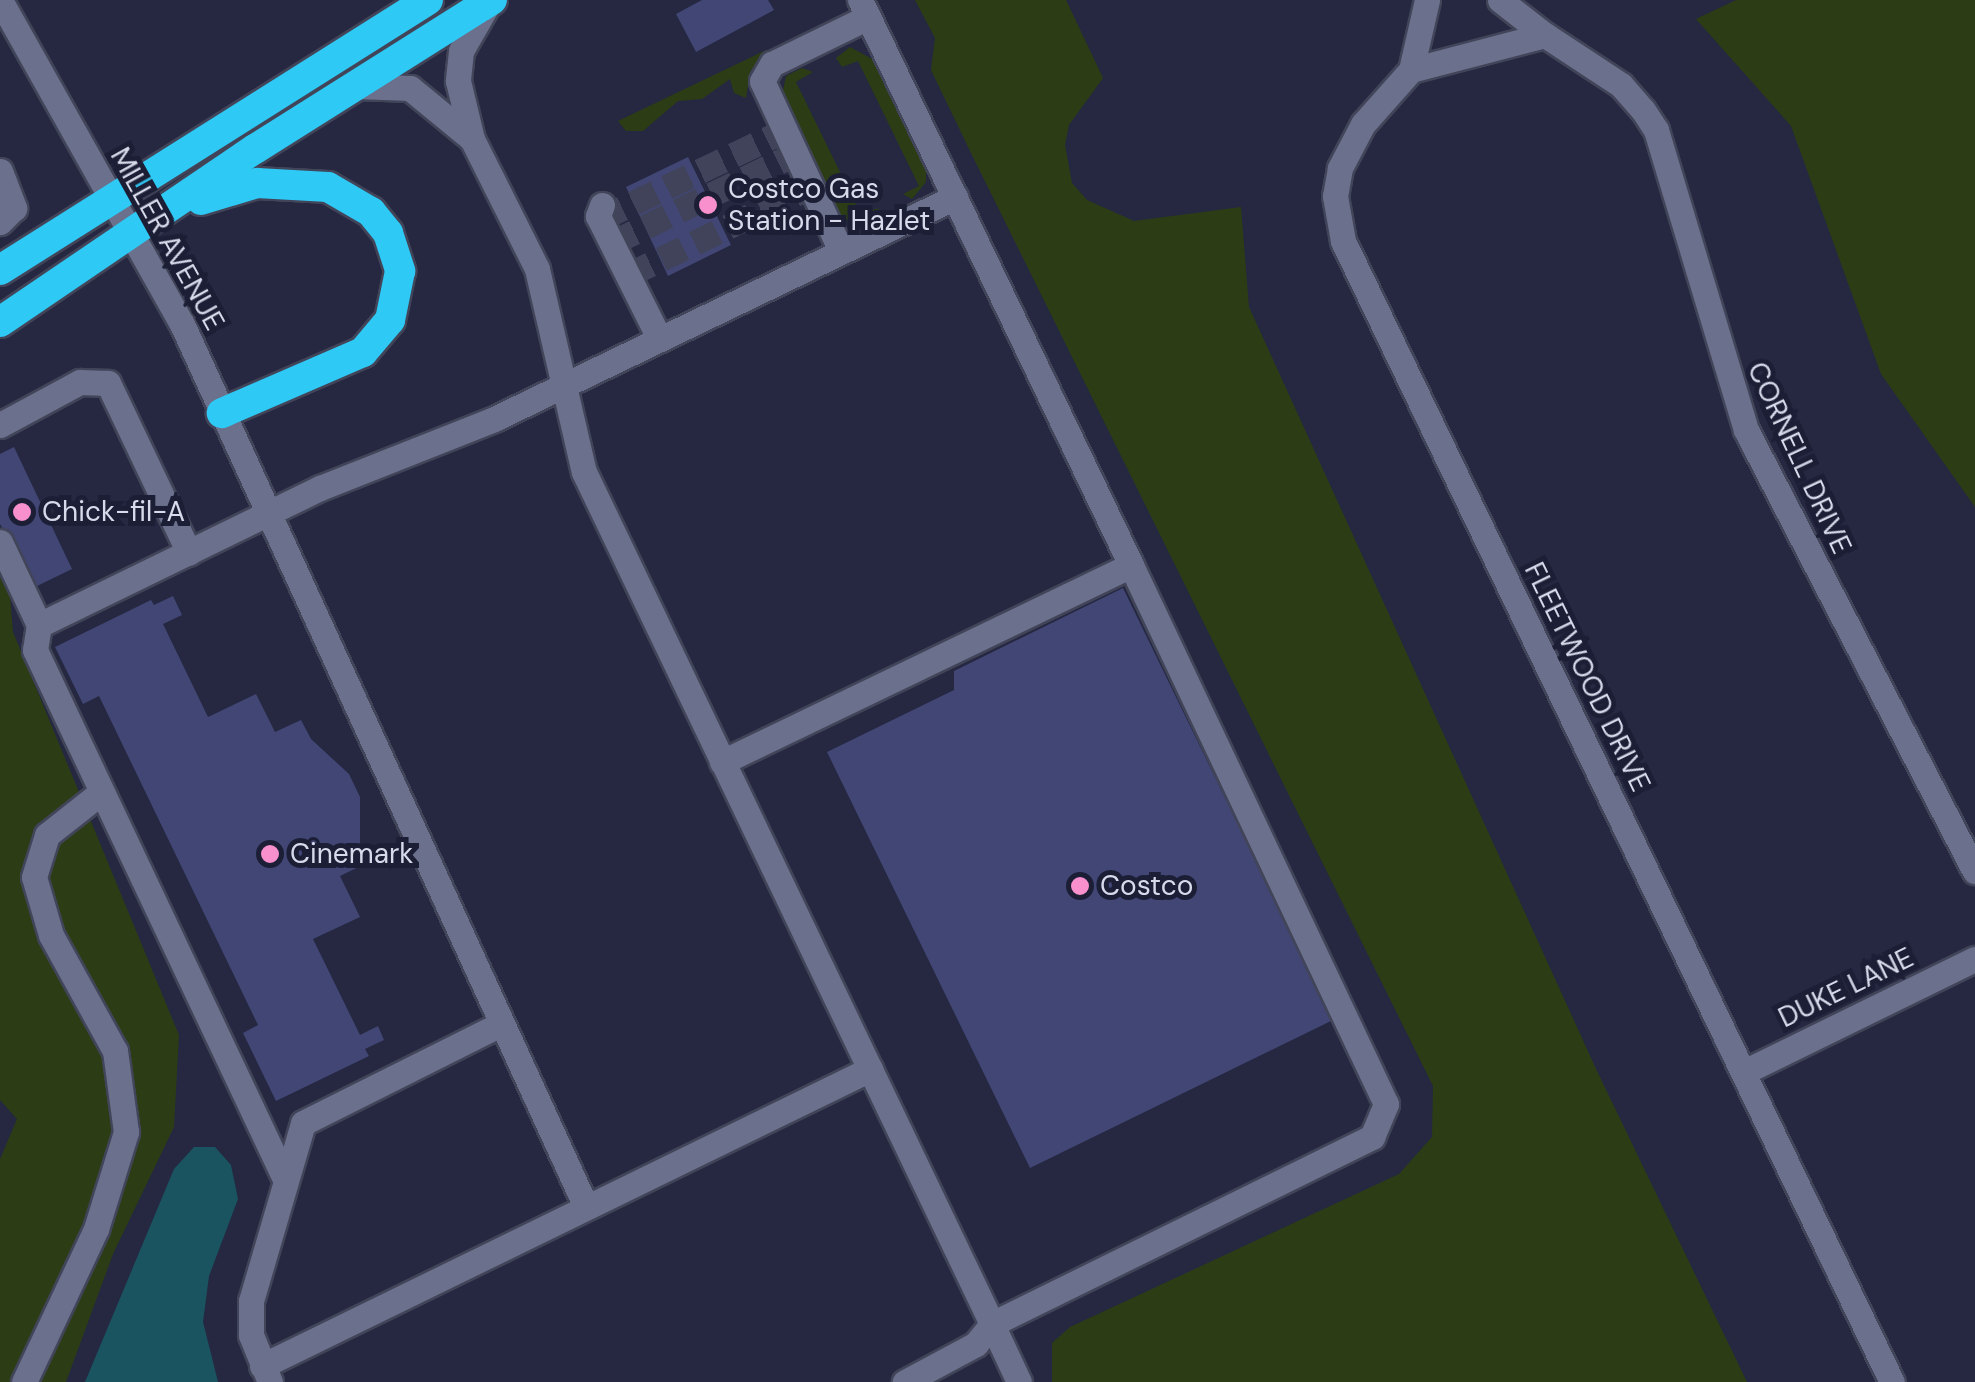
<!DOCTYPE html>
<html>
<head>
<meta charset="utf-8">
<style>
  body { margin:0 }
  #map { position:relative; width:1975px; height:1382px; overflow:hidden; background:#252840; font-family:"DM Sans",sans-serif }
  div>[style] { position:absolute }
  .green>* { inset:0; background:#2c3d15 }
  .water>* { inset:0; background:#195460 }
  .building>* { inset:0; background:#414675 }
  .minor-tunnel>* { height:25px; margin-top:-12.5px; transform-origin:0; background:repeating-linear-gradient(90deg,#40435a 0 25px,transparent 0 37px) }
  .roads { filter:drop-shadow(2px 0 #424559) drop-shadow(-2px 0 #424559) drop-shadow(0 2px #424559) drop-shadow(0 -2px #424559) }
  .minor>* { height:25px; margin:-12.5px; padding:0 12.5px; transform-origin:12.5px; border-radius:12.5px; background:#6b708c }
  .highway>* { height:30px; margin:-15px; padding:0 15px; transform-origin:15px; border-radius:15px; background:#2ec9f5 }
  .dots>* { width:28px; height:28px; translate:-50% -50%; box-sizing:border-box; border:5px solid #1b1e35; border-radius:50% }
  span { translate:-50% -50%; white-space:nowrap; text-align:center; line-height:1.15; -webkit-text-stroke:10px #1b1e35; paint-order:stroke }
  .poi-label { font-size:28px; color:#d7daea }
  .left { translate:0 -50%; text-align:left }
  .street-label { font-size:28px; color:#d7daea }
</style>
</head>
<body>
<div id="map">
  <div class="green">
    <i style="clip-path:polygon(915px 0,1066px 0,1103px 78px,1069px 125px,1065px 145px,1072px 183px,1087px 200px,1134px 221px,1241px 207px,1249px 307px,1597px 1071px,1747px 1382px,1052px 1382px,1052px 1343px,1070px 1327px,1399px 1174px,1432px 1137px,1433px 1086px,970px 151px,931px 70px,935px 38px)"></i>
    <i style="clip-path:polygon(1736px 0,1975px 0,1975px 507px,1881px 374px,1791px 126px,1696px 19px)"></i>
    <i style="clip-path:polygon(850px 47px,874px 60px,926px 166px,926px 182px,912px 199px,903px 194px,919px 186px,858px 61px,842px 67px,836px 58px)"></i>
    <i style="clip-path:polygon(766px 50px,750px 72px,746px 98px,734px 93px,730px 79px,702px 99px,678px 101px,643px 131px,626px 131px,618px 121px)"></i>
    <i style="clip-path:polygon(802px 68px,813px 72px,796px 82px,860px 213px,880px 208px,863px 222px,842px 219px,782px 95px,786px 76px)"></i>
    <i style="clip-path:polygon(0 562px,9px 585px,13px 632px,179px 1035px,174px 1127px,113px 1254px,66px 1382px,0 1382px,0 1159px,17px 1119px,0 1100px)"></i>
  </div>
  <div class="water">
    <i style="clip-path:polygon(194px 1147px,215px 1147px,231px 1165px,238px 1199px,209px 1276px,203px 1322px,218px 1382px,85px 1382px,174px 1169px)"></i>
  </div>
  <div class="building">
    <i style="clip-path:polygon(702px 0,768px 0,774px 10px,696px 52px,676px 14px)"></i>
    <i style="clip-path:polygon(688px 157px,731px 245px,668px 276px,626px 187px)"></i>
    <i style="clip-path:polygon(14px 447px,72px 569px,35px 587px,0 524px,0 454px)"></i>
    <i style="clip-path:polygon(1123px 588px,1333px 1020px,1030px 1168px,827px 752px,954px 690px,954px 671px)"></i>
    <i style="clip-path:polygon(173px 596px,182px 615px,163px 624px,208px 717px,256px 694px,275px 732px,301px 720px,311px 739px,349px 774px,360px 797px,360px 845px,369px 862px,340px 876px,360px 917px,313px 939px,360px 1035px,378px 1026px,384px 1040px,365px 1049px,369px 1056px,276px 1101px,243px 1033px,258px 1025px,99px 696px,83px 704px,55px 647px,151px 600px,154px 605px)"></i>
  </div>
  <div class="minor-tunnel">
    <i style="left:600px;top:219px;width:204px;rotate:-25.6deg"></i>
    <i style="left:612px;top:243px;width:203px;rotate:-25.9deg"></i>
    <i style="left:628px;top:275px;width:202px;rotate:-25.8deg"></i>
  </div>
  <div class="roads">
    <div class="minor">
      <i style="left:0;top:0;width:372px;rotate:60.7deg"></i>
      <i style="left:182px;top:324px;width:971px;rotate:65.41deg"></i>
      <i style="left:1427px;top:0;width:72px;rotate:102.9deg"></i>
      <i style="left:1411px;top:70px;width:72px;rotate:131.6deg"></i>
      <i style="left:1363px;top:124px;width:50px;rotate:117.6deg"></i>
      <i style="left:1340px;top:168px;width:28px;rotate:100deg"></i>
      <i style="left:1335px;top:196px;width:46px;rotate:79.9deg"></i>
      <i style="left:1343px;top:241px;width:1266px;rotate:64.31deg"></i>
      <i style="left:1500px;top:0;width:57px;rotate:37.9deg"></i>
      <i style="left:488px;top:4px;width:54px;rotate:119.9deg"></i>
      <i style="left:461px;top:51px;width:30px;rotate:96deg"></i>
      <i style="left:458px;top:81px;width:60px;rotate:76.4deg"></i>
      <i style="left:472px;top:139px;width:145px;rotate:63.4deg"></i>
      <i style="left:537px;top:269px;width:208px;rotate:77deg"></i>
      <i style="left:584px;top:472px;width:945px;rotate:64.41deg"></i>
      <i style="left:992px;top:1324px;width:26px;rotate:129deg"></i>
      <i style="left:976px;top:1344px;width:81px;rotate:151.8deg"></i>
      <i style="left:1411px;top:70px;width:138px;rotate:-14.6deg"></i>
      <i style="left:1545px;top:35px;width:91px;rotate:33.3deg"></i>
      <i style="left:1621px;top:85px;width:33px;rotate:49deg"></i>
      <i style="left:1643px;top:110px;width:24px;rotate:57deg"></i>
      <i style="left:1656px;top:130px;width:313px;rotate:73.3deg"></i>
      <i style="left:1746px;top:430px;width:497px;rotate:62.6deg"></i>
      <i style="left:356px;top:86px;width:54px;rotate:2.1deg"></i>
      <i style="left:410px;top:88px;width:80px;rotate:39.4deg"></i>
      <i style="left:0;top:171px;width:40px;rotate:69deg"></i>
      <i style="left:14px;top:208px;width:20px;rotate:135deg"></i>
      <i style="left:602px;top:205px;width:12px;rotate:110deg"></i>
      <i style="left:598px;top:216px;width:136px;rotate:63.4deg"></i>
      <i style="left:841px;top:251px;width:187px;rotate:-114.9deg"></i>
      <i style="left:762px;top:81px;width:20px;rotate:-60deg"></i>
      <i style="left:772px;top:64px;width:107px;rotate:-26.1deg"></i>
      <i style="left:0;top:425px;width:91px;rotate:-28.3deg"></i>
      <i style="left:80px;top:382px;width:28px;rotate:2deg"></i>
      <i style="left:108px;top:383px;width:188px;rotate:64.5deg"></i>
      <i style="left:0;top:542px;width:92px;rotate:64.8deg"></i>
      <i style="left:722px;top:762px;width:454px;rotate:-25.7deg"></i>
      <i style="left:1131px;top:565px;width:627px;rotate:-115.62deg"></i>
      <i style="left:1744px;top:1072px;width:257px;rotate:-26.1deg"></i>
      <i style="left:285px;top:1179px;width:585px;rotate:-115.29deg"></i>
      <i style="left:35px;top:650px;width:25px;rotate:-81deg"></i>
      <i style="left:39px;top:625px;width:313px;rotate:-26deg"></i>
      <i style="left:320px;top:488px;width:187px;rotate:-21.6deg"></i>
      <i style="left:494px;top:419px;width:512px;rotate:-25.71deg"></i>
      <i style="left:262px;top:1366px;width:677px;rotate:-26.03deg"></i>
      <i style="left:24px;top:1382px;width:169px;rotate:-64.8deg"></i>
      <i style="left:96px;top:1229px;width:102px;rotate:-72.8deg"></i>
      <i style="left:126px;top:1132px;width:82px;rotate:-97.7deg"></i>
      <i style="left:115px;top:1051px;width:132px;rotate:-118.9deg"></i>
      <i style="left:51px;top:935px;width:60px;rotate:-106.3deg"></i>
      <i style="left:34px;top:877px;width:44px;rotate:-72.8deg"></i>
      <i style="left:47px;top:835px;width:66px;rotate:-38.3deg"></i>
      <i style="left:270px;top:1382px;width:51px;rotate:-112deg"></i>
      <i style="left:251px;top:1335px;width:34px;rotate:-90deg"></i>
      <i style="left:251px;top:1301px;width:185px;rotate:-73.7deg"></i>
      <i style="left:303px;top:1123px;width:221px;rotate:-26.6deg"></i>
      <i style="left:1019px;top:1382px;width:64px;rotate:-115deg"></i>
      <i style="left:992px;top:1324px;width:424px;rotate:-26.2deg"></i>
      <i style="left:1372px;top:1137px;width:36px;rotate:-67deg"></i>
      <i style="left:1386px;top:1104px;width:596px;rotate:-115.32deg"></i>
    </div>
    <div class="highway">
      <i style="left:201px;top:200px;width:59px;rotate:-16.9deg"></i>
      <i style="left:257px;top:183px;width:71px;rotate:3.2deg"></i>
      <i style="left:328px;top:187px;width:50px;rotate:30.2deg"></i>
      <i style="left:371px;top:212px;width:27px;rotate:51deg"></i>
      <i style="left:388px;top:233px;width:40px;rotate:72deg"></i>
      <i style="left:400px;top:271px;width:50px;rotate:101.5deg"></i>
      <i style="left:390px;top:320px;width:42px;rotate:130.2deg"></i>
      <i style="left:363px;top:352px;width:154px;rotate:156.6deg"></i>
      <i style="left:0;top:270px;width:506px;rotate:-32.25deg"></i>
      <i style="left:0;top:322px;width:308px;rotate:-34.2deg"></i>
      <i style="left:255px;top:149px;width:280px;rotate:-32.2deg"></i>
    </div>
  </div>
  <div class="dots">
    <i style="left:708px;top:205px;background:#f790cd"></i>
    <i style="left:22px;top:512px;background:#f790cd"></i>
    <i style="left:270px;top:854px;background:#f790cd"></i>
    <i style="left:1080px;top:886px;background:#f790cd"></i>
  </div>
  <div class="poi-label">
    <span class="left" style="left:728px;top:205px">Costco Gas<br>Station - Hazlet</span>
    <span class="left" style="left:42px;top:512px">Chick-fil-A</span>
    <span class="left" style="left:290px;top:854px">Cinemark</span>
    <span class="left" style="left:1100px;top:886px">Costco</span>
  </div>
  <div class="street-label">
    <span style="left:167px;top:239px;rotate:61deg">MILLER AVENUE</span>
    <span style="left:1799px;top:458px;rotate:65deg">CORNELL DRIVE</span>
    <span style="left:1587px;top:677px;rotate:64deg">FLEETWOOD DRIVE</span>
    <span style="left:1846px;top:988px;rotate:-26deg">DUKE LANE</span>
  </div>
</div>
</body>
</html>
